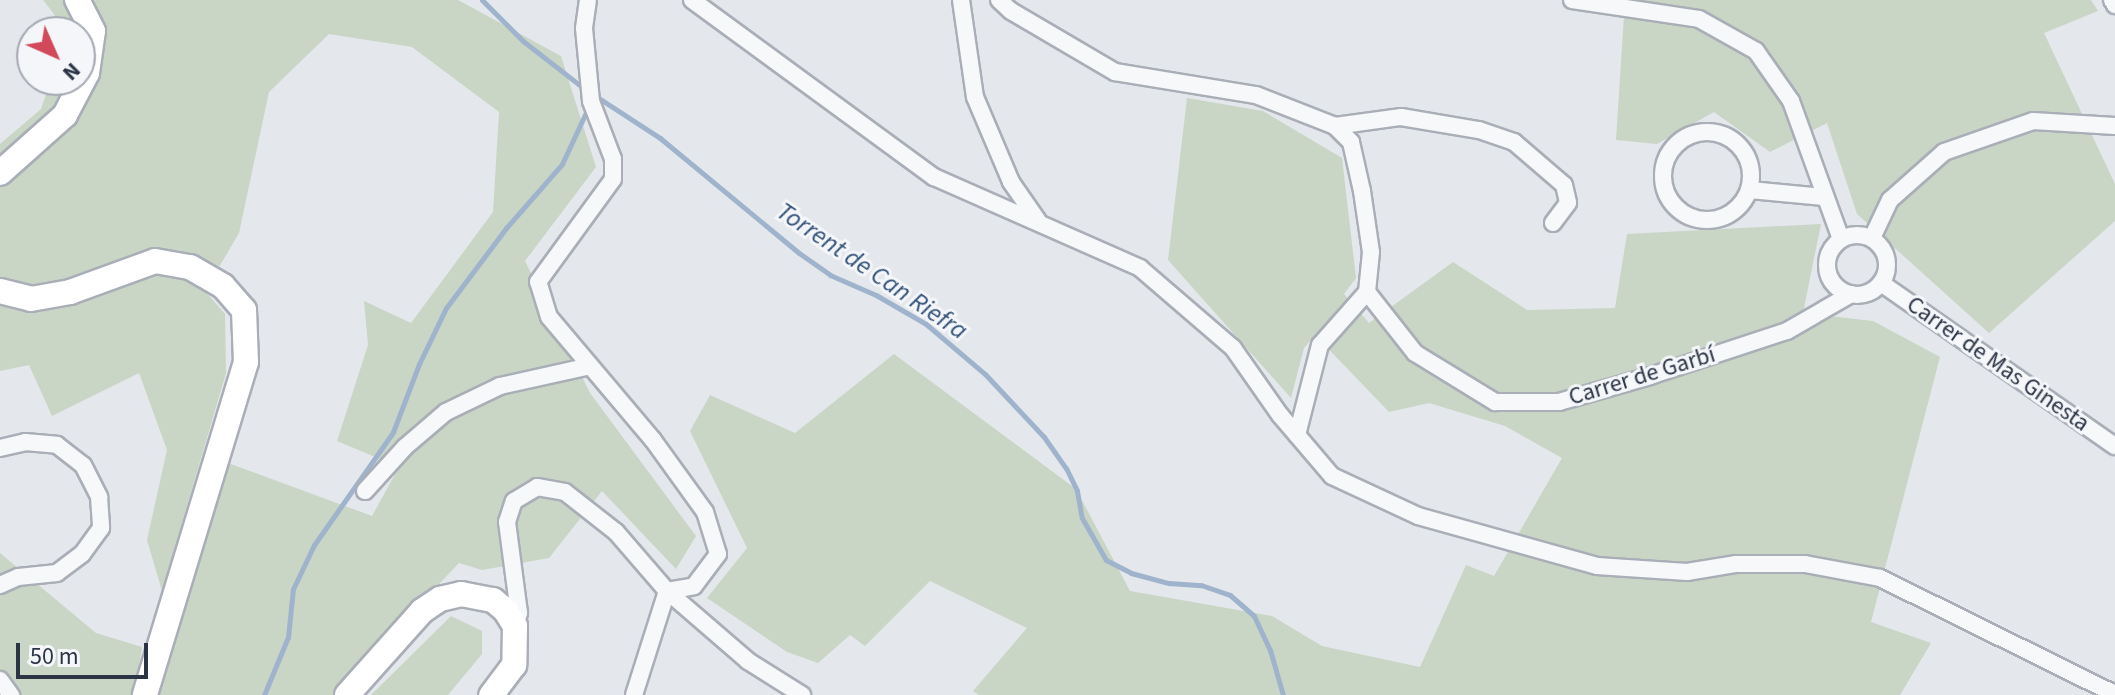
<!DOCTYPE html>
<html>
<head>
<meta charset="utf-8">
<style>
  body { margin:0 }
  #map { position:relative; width:2115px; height:695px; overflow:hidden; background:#e4e7ec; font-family:"Source Sans 3",sans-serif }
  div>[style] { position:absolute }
  .green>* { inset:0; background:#c9d6c5 }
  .stream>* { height:5px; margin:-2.5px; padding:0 2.5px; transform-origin:2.5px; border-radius:2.5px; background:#9fb4cc }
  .roads { filter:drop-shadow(2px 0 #a9aeb7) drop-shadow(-2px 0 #a9aeb7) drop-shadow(0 2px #a9aeb7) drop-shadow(0 -2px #a9aeb7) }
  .minor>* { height:16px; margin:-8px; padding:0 8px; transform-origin:8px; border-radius:8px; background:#f7f8fa }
  .minor>.ring { margin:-8px; padding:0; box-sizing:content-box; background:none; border:16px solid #f7f8fa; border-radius:50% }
  .secondary>* { height:24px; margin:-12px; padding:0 12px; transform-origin:12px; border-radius:12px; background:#fff }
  span { translate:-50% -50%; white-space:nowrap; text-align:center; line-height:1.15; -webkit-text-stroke:6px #f4f6f9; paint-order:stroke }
  .street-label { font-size:24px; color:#2b3445 }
  .water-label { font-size:26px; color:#34527a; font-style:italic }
  .north { position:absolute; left:16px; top:16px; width:80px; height:80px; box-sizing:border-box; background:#f4f6f9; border:2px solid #a4a8b1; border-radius:50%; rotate:135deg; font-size:22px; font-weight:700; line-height:32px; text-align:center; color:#2b3445 }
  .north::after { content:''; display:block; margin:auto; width:28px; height:36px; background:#d1495b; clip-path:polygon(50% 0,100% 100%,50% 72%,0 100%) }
  .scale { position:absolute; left:16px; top:643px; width:132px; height:36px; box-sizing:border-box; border:4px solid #2b3445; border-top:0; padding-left:10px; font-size:24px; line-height:28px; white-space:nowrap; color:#2b3445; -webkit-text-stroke:6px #f4f6f9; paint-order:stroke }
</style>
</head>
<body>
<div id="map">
  <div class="green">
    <i style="clip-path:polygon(43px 0,458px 0,561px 56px,596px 167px,525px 261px,590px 393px,696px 536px,676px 569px,602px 491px,549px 558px,482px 570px,459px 563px,334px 695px,156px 695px,228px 463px,372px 516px,399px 467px,337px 441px,368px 345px,364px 301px,411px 323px,493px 212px,499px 112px,412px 47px,329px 34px,269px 92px,239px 233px,205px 291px,225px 314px,226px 373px,162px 591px,147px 540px,167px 450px,139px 373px,52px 416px,29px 365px,0 371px,0 144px,41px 109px,51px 80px,80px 80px,80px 32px,68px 32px)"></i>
    <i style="clip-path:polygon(1625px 0,2091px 0,2098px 11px,2044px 33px,2115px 184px,2115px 221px,1989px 333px,1857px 214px,1827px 123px,1770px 152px,1714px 112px,1657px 144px,1616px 140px)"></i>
    <i style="clip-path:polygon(1187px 98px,1263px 111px,1342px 158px,1356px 278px,1344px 294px,1369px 323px,1453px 262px,1527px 310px,1615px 308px,1627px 234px,1821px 224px,1803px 313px,1873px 321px,1940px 357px,1871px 622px,1931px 643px,1900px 695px,979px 695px,973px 691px,1027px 628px,930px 581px,865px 646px,850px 635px,818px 663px,787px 652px,707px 598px,747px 548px,690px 431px,710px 395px,795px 433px,894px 354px,1076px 489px,1130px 591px,1272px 616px,1322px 646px,1420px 667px,1466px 565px,1494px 576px,1562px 458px,1505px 426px,1429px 403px,1389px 412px,1315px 335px,1304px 348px,1291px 398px,1168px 260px)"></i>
    <i style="clip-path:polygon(0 553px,96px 633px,142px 647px,134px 695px,0 695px)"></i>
    <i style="clip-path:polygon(451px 616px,482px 631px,482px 654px,448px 695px,371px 695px)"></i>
  </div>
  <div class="stream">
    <i style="left:482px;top:0;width:58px;rotate:45deg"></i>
    <i style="left:523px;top:41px;width:80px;rotate:37.9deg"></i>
    <i style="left:594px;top:95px;width:79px;rotate:33.1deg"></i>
    <i style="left:660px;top:138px;width:180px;rotate:39.6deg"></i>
    <i style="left:799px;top:253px;width:38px;rotate:35deg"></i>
    <i style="left:830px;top:275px;width:50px;rotate:23.5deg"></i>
    <i style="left:876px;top:295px;width:58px;rotate:30.1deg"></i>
    <i style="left:926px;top:324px;width:77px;rotate:40.3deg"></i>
    <i style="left:985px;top:374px;width:86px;rotate:46.9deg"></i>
    <i style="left:1044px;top:437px;width:38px;rotate:55deg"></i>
    <i style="left:1066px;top:468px;width:25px;rotate:64deg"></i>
    <i style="left:1077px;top:491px;width:27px;rotate:80deg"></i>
    <i style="left:1082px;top:518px;width:48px;rotate:60.3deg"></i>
    <i style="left:1106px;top:560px;width:28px;rotate:27deg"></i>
    <i style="left:1131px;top:573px;width:39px;rotate:15deg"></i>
    <i style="left:1169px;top:583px;width:32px;rotate:4deg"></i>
    <i style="left:1201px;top:585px;width:31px;rotate:19deg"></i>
    <i style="left:1230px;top:595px;width:32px;rotate:41deg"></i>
    <i style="left:1254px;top:616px;width:38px;rotate:65deg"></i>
    <i style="left:1270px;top:650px;width:47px;rotate:73.9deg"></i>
    <i style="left:264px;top:695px;width:63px;rotate:-67.5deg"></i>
    <i style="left:288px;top:637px;width:48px;rotate:-84.1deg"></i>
    <i style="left:293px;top:589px;width:49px;rotate:-64.5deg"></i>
    <i style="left:314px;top:545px;width:138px;rotate:-55deg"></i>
    <i style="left:393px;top:432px;width:73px;rotate:-69.1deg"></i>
    <i style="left:419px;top:364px;width:62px;rotate:-64.3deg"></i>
    <i style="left:446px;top:308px;width:100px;rotate:-53.1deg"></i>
    <i style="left:506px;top:228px;width:85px;rotate:-48.8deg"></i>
    <i style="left:562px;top:164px;width:62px;rotate:-65.1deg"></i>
  </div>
  <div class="roads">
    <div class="minor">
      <i style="left:692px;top:0;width:300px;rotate:36.2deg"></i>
      <i style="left:934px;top:177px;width:225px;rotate:23.8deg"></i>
      <i style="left:1140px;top:268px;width:123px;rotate:40.7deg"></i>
      <i style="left:1233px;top:348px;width:82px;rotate:55deg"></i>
      <i style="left:1280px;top:415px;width:80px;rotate:49.6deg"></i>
      <i style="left:1332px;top:476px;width:95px;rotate:24.9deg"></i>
      <i style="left:1418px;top:516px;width:186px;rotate:15.6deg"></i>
      <i style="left:1597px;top:566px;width:90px;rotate:3.8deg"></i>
      <i style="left:1687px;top:572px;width:50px;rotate:-9.3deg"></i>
      <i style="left:1736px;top:564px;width:69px"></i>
      <i style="left:1805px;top:564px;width:76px;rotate:10.6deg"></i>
      <i style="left:1880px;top:578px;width:262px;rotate:26.3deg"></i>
      <i style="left:961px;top:0;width:98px;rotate:81.8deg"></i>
      <i style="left:975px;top:97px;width:92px;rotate:67deg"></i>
      <i style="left:1011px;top:182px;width:47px;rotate:55.3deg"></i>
      <i style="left:999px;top:0;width:16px;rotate:43deg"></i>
      <i style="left:1011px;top:11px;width:121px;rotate:30.4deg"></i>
      <i style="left:1115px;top:72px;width:143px;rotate:9.3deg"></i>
      <i style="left:1256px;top:95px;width:85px;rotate:21.4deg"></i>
      <i style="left:1335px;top:126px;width:67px;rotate:-7.8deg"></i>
      <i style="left:1401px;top:117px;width:79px;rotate:9.5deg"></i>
      <i style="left:1479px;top:130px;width:37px;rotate:19deg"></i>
      <i style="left:1514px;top:142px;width:66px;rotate:40.7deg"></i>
      <i style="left:1564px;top:185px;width:18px;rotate:77deg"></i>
      <i style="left:1568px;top:203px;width:25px;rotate:127deg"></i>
      <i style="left:1572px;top:0;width:128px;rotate:8.5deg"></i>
      <i style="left:1699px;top:19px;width:65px;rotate:29.3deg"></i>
      <i style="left:1756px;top:51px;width:61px;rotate:55deg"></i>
      <i style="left:1791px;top:101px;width:147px;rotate:70.1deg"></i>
      <i style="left:2112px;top:0;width:6px;rotate:59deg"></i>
      <i class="ring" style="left:1663px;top:132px;width:72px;height:72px"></i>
      <i style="left:1750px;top:190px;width:74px;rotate:5.4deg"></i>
      <i class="ring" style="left:1827px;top:235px;width:44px;height:44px"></i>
      <i style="left:1872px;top:238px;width:42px;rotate:-64.7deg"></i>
      <i style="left:1890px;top:200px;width:72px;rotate:-41.6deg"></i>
      <i style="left:1944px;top:152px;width:94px;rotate:-19.2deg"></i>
      <i style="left:2033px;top:121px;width:82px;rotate:3.5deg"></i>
      <i style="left:1881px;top:283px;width:285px;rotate:34.9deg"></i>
      <i style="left:1367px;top:292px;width:78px;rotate:51.8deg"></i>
      <i style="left:1415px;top:353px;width:94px;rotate:31.5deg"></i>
      <i style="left:1495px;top:402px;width:64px"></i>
      <i style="left:1559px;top:402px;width:95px;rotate:-15.9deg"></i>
      <i style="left:1650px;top:376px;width:144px;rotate:-18.2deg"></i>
      <i style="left:1787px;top:331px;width:74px;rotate:-30deg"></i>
      <i style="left:1297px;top:435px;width:93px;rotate:-75.7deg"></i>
      <i style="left:1320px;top:345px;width:71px;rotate:-48.4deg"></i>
      <i style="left:1367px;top:292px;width:40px;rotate:-84.3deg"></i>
      <i style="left:1371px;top:252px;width:62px;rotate:-98.4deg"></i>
      <i style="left:1362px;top:191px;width:50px;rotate:-102.7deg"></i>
      <i style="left:1351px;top:142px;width:23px;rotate:-135deg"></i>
      <i style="left:0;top:448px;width:26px;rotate:-13deg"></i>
      <i style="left:25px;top:442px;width:32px;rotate:5deg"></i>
      <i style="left:57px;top:445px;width:33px;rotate:38deg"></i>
      <i style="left:83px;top:465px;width:36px;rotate:63deg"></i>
      <i style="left:99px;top:497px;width:31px;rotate:86deg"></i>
      <i style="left:101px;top:528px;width:32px;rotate:126deg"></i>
      <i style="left:82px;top:554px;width:31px;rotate:143deg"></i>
      <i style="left:57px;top:573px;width:39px;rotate:174deg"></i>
      <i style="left:18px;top:577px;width:20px;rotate:156deg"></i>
      <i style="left:365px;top:491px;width:59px;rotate:-47.7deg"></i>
      <i style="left:405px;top:447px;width:54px;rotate:-40.5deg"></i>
      <i style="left:446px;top:412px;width:60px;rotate:-25.7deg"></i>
      <i style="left:500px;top:386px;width:92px;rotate:-12.5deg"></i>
      <i style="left:515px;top:626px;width:14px;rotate:-73deg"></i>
      <i style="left:519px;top:613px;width:92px;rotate:-97.5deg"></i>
      <i style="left:507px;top:522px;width:22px;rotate:-72deg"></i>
      <i style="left:514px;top:501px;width:27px;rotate:-31deg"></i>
      <i style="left:537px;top:487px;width:28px;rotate:10deg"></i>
      <i style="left:565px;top:492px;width:65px;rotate:38.1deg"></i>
      <i style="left:616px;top:532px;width:78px;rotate:49.2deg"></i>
      <i style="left:667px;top:591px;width:27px;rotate:-10deg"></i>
      <i style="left:694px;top:586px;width:40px;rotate:-53deg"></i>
      <i style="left:718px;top:554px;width:44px;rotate:-107.2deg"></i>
      <i style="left:705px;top:512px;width:89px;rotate:-125.8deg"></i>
      <i style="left:653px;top:440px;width:161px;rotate:-130.2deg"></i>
      <i style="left:549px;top:317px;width:37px;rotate:-107deg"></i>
      <i style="left:538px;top:282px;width:127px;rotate:-53.9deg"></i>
      <i style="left:613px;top:179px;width:20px;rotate:-90deg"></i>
      <i style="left:613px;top:159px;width:62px;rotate:-110.8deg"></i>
      <i style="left:591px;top:101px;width:73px;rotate:-95.5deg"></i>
      <i style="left:584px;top:28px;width:28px;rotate:-82deg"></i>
      <i style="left:0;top:680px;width:19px;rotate:54deg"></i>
      <i style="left:634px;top:695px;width:109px;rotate:-72.4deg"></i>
      <i style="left:667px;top:591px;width:107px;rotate:40.8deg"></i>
      <i style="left:748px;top:661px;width:64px;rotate:32.2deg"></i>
    </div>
    <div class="secondary">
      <i style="left:0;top:173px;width:87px;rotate:-41.7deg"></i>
      <i style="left:65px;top:115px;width:47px;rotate:-62.4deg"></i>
      <i style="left:87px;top:73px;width:42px;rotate:-81.9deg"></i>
      <i style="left:93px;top:31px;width:35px;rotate:-117deg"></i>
      <i style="left:0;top:291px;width:32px;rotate:14deg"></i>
      <i style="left:31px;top:299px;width:40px;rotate:-10deg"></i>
      <i style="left:70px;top:292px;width:90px;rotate:-20deg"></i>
      <i style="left:155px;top:261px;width:36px;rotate:10deg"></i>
      <i style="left:190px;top:267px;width:38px;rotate:30deg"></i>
      <i style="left:223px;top:286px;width:32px;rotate:49deg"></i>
      <i style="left:244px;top:310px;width:52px;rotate:87.8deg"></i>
      <i style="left:246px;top:362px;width:348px;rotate:106.9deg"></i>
      <i style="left:347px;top:695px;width:113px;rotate:-48.2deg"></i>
      <i style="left:422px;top:611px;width:22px;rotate:-34deg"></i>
      <i style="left:440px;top:599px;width:22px;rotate:-13deg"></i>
      <i style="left:461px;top:594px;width:33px;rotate:11deg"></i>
      <i style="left:493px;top:600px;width:16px;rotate:40deg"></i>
      <i style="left:505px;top:610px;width:19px;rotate:58deg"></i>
      <i style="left:515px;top:626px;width:39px;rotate:91deg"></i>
      <i style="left:514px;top:665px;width:38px;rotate:127deg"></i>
    </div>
  </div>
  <div class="street-label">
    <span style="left:1998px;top:364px;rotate:35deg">Carrer de Mas Ginesta</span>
    <span style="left:1642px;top:376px;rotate:-17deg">Carrer de Garbí</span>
  </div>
  <div class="water-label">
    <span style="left:872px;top:271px;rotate:34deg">Torrent de Can Riefra</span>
  </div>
  <div class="north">N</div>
  <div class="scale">50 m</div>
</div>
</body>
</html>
